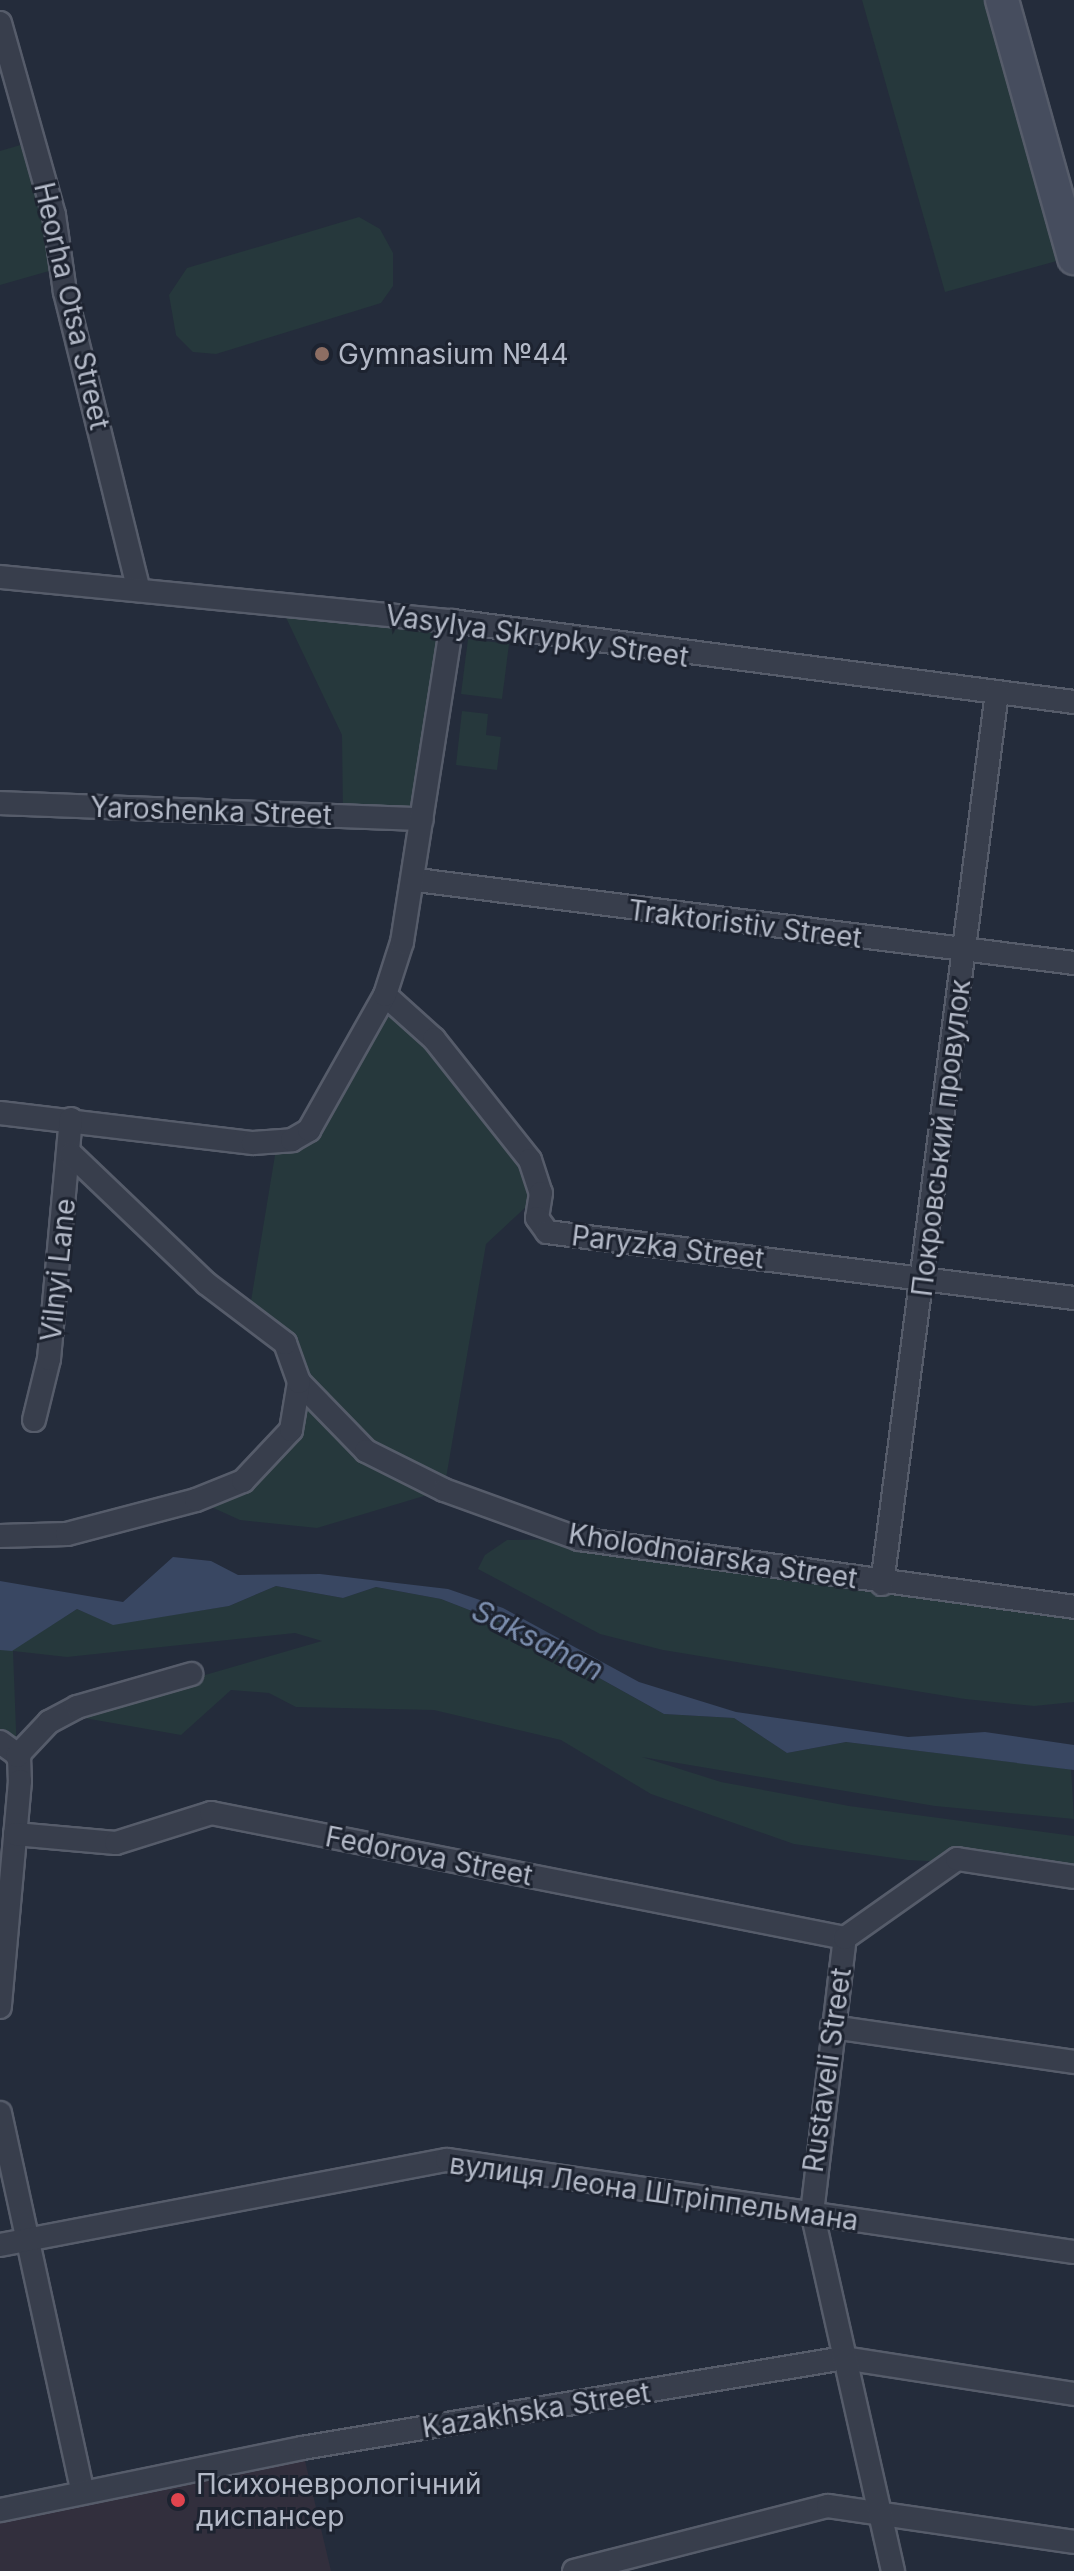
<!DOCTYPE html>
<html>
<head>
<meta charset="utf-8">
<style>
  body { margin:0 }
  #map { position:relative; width:1074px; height:2571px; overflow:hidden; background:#242c3b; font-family:Inter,sans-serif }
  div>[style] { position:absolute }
  .medical>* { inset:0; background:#322f3d }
  .green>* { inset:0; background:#26383c }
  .water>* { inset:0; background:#394762 }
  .roads { filter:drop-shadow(2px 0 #565c6a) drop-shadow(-2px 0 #565c6a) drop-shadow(0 2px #565c6a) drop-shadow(0 -2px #565c6a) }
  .street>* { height:22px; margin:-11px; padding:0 11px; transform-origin:11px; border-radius:11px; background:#383e4c }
  .secondary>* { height:32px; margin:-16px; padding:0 16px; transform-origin:16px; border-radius:16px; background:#464d5e }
  .dots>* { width:22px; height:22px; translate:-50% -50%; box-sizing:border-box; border:4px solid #1d2330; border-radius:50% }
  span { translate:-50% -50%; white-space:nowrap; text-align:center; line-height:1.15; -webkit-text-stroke:6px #1d2330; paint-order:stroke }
  .street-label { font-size:28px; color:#b3b9c7 }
  .poi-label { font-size:28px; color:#b3b9c7 }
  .left { translate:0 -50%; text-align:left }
  .water-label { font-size:30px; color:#7c8eae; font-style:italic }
</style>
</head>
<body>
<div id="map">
  <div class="medical">
    <i style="clip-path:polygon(302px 2448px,331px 2571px,0 2571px,0 2510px)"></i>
  </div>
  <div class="green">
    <i style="clip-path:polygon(862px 0,992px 0,1064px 259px,945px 292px)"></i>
    <i style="clip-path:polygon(34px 141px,63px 267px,0 285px,0 151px)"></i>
    <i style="clip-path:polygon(359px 217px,380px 229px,393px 253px,393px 286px,381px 303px,216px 354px,193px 352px,176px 335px,169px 295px,187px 268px)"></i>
    <i style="clip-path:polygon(280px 605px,452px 621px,422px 819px,343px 816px,342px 735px)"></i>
    <i style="clip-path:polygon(468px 639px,509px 644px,502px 699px,461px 694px)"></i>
    <i style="clip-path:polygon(462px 711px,488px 714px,486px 735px,501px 737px,497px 770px,456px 765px)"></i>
    <i style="clip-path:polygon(385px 995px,434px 1039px,541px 1193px,486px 1244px,444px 1490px,317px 1528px,240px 1520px,196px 1500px,243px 1481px,291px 1430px,299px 1382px,249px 1313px,277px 1143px,292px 1140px)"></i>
    <i style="clip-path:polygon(579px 1539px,1074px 1607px,1074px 1702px,1034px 1706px,965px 1699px,663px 1650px,600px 1634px,478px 1569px,485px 1555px,507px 1540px)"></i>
    <i style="clip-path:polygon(276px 1586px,343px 1598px,376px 1587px,441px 1599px,495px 1620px,664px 1714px,734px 1718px,787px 1753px,846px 1742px,1071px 1769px,1074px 1819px,935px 1806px,642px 1757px,721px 1782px,849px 1806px,1074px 1836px,1074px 1869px,908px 1860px,794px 1844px,651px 1794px,561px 1740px,434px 1710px,296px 1707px,269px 1693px,231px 1690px,181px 1735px,67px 1715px,322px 1641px,295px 1633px,67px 1657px,13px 1651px,17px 1756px,0 1742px,0 1650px,12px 1650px,77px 1609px,113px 1624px,229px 1606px)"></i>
  </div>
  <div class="water">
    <i style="clip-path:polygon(173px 1557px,211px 1561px,238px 1575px,320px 1574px,448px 1589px,503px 1608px,639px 1682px,736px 1712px,908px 1737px,985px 1732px,1074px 1745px,1074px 1770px,846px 1742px,787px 1753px,734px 1718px,664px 1714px,495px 1620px,441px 1599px,376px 1587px,343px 1598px,276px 1586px,229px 1606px,113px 1625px,77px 1609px,12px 1651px,0 1650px,0 1581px,123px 1602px)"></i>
  </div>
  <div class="roads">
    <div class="street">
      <i style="left:0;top:23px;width:199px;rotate:74.3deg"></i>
      <i style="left:54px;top:215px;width:78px;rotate:81.9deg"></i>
      <i style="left:65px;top:292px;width:307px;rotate:76.1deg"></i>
      <i style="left:0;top:577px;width:454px;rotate:5.6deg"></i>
      <i style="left:452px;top:621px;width:627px;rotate:7.42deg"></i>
      <i style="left:0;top:803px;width:422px;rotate:2.2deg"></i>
      <i style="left:417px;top:880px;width:662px;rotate:7.2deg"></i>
      <i style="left:385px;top:995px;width:66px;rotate:41.9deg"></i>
      <i style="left:434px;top:1039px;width:154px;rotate:51.6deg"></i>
      <i style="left:530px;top:1160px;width:35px;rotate:72deg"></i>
      <i style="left:541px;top:1193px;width:25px;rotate:99deg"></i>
      <i style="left:537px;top:1218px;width:17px;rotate:54deg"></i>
      <i style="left:547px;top:1232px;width:531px;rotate:7.14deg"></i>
      <i style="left:0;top:1113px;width:255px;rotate:6.8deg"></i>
      <i style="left:253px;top:1143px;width:39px;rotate:-4deg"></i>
      <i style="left:292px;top:1140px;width:20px;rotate:-30deg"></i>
      <i style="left:309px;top:1130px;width:155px;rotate:-60.6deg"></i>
      <i style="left:385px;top:995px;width:56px;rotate:-72.2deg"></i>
      <i style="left:402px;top:942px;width:325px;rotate:-81.1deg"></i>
      <i style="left:299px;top:1382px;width:96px;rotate:45.8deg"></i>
      <i style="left:366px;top:1451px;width:87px;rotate:26.6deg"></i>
      <i style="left:444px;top:1490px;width:144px;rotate:19.9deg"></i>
      <i style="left:579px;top:1539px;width:500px;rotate:7.8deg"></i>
      <i style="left:34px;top:1420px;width:63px;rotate:-76.2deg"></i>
      <i style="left:49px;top:1359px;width:241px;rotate:-84.8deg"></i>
      <i style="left:0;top:1536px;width:67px;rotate:-1.7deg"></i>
      <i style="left:67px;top:1534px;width:133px;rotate:-14.8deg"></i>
      <i style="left:196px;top:1500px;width:51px;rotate:-22deg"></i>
      <i style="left:243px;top:1481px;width:70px;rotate:-46.7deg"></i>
      <i style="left:291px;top:1430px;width:49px;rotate:-80.5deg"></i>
      <i style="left:299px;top:1382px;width:41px;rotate:-109.7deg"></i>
      <i style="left:285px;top:1343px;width:99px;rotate:-142.8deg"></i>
      <i style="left:206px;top:1283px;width:187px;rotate:-136.3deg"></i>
      <i style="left:882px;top:1584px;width:899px;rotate:-82.65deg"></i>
      <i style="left:0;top:1742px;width:24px;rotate:36deg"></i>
      <i style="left:19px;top:1756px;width:25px;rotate:88deg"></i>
      <i style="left:20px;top:1781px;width:227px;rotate:95.1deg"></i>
      <i style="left:17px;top:1756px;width:47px;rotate:-46.7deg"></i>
      <i style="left:49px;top:1722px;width:32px;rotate:-28deg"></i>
      <i style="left:77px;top:1707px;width:119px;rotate:-16.1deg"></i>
      <i style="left:15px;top:1834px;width:101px;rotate:5.1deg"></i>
      <i style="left:116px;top:1843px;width:100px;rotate:-17.5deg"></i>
      <i style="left:211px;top:1813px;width:646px;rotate:11.15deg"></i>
      <i style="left:832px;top:2027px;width:245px;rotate:8.2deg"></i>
      <i style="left:0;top:2113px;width:386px;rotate:77.7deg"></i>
      <i style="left:0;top:2245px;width:455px;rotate:-10.8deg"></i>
      <i style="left:447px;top:2160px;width:634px;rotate:8.35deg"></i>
      <i style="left:0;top:2510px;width:308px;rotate:-11.6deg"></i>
      <i style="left:302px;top:2448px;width:549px;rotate:-9.43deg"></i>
      <i style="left:844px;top:2358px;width:233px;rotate:8.9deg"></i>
      <i style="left:574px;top:2571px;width:262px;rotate:-14.4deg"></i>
      <i style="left:828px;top:2506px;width:249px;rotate:8.3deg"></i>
      <i style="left:893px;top:2571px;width:367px;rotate:-102.7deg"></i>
      <i style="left:812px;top:2213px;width:277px;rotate:-83.2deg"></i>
      <i style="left:845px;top:1938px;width:137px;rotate:-35.2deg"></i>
      <i style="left:957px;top:1859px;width:118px;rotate:8.7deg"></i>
    </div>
    <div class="secondary">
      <i style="left:1002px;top:0;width:268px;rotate:74.4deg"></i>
    </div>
  </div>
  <div class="dots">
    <i style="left:322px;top:354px;background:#8d6e63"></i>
    <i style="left:178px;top:2500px;background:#e0444e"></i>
  </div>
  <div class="street-label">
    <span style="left:72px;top:306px;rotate:77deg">Heorha Otsa Street</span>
    <span style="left:537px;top:636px;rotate:8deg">Vasylya Skrypky Street</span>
    <span style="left:211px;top:811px;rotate:2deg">Yaroshenka Street</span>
    <span style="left:745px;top:924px;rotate:7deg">Traktoristiv Street</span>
    <span style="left:941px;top:1138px;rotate:-83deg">Покровський провулок</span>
    <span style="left:668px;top:1247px;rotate:7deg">Paryzka Street</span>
    <span style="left:58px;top:1270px;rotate:-84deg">Vilnyi Lane</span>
    <span style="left:713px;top:1556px;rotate:9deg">Kholodnoiarska Street</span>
    <span style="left:429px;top:1856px;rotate:11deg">Fedorova Street</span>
    <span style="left:827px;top:2070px;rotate:-82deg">Rustaveli Street</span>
    <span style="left:654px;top:2192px;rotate:8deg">вулиця Леона Штріппельмана</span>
    <span style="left:536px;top:2410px;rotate:-9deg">Kazakhska Street</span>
  </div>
  <div class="poi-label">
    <span class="left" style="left:338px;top:354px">Gymnasium №44</span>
    <span class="left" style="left:196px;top:2500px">Психоневрологічний<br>диспансер</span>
  </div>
  <div class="water-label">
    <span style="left:538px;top:1640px;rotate:27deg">Saksahan</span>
  </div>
</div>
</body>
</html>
